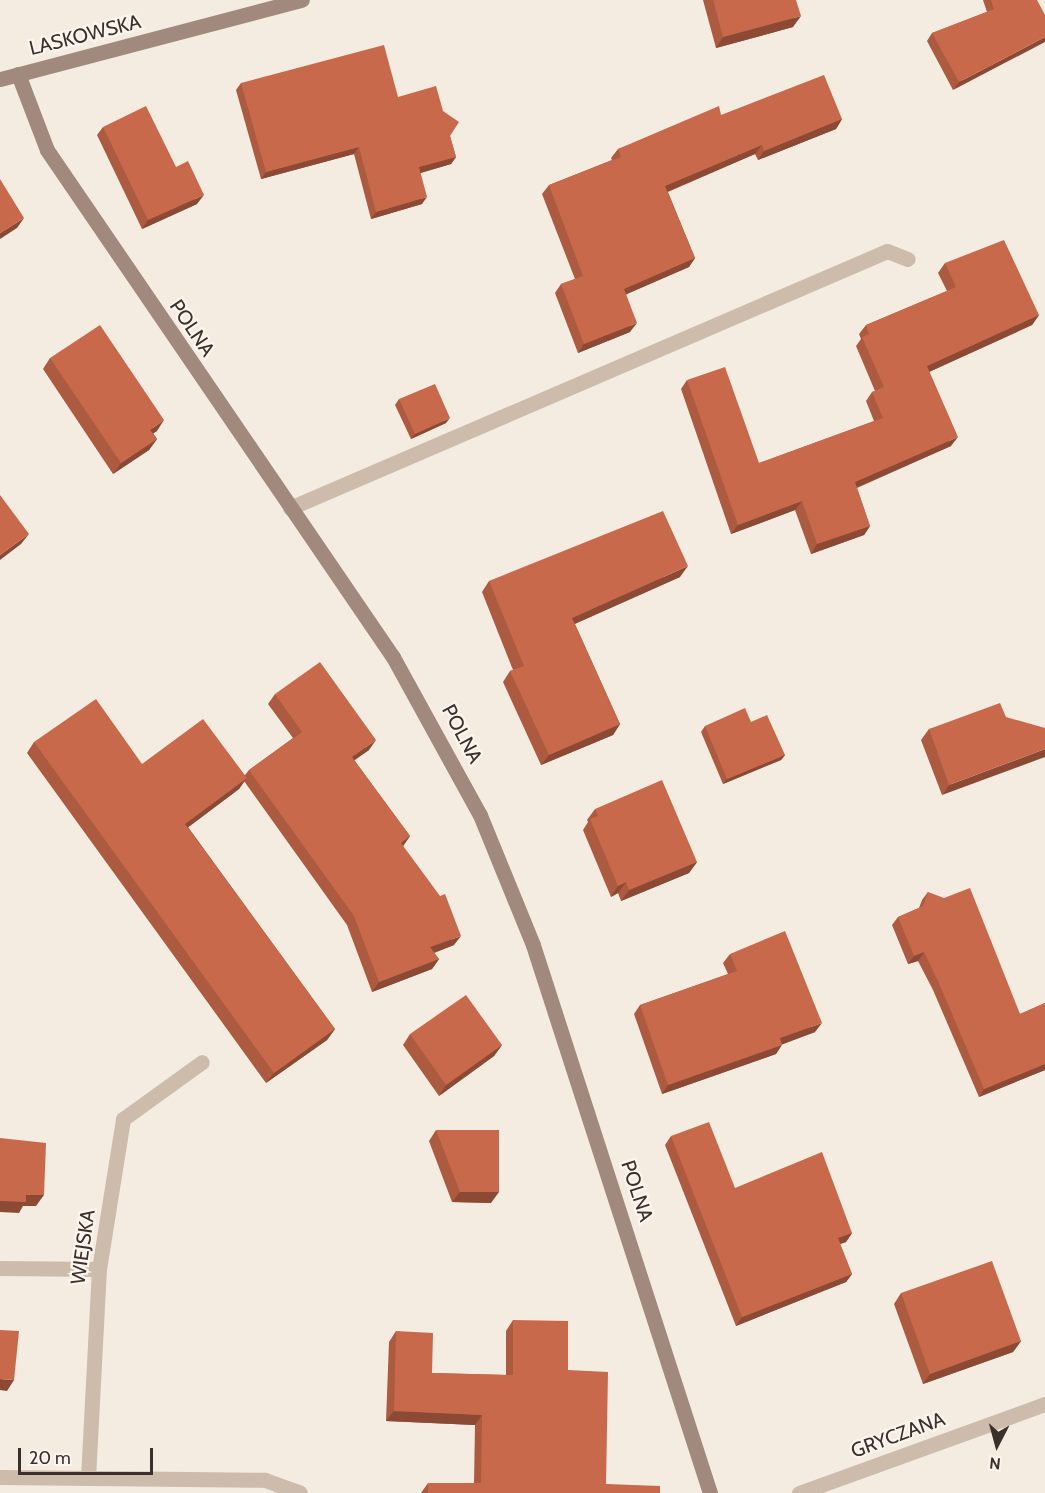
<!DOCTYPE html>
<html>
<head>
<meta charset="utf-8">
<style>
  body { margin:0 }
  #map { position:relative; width:1045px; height:1493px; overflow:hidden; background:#f4ebe1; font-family:Cabin,sans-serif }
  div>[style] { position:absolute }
  .lane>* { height:15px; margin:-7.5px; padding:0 7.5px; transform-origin:7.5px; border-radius:7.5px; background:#cdbbac }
  .street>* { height:15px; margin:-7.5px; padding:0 7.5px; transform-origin:7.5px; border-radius:7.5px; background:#cdbbac }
  .secondary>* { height:15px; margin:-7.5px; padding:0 7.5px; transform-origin:7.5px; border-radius:7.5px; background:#a18a7d }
  .wall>* { inset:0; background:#ac5a40 }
  .shaded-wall>* { inset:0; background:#8c4a34 }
  .building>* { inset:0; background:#c8694b }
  span { translate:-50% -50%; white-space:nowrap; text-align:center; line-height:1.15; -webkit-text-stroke:4.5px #fbf5ee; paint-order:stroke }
  .street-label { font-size:20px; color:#3b302b }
  .north { position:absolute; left:967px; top:1415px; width:60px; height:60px; -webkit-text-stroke:4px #fbf5ee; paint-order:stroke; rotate:186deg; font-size:16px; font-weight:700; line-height:24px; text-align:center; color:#3b302b }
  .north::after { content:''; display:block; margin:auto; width:21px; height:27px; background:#3b302b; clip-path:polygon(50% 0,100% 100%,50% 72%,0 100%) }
  .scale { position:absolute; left:18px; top:1448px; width:135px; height:27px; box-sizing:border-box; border:3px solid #3b302b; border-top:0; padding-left:8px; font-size:18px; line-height:21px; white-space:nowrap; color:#3b302b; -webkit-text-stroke:4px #fbf5ee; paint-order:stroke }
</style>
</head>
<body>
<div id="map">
  <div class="lane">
    <i style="left:290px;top:508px;width:650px;rotate:-23.29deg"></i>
    <i style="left:887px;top:251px;width:22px;rotate:21deg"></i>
    <i style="left:0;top:1268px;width:99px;rotate:0.6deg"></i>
    <i style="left:88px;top:1478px;width:209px;rotate:-87deg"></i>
    <i style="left:99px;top:1269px;width:152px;rotate:-80.9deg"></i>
    <i style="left:123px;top:1119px;width:97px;rotate:-35.8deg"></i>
  </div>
  <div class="street">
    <i style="left:0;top:1477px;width:265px;rotate:0.6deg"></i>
    <i style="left:265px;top:1480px;width:37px;rotate:20deg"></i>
    <i style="left:799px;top:1493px;width:262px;rotate:-19.9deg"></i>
  </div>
  <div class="secondary">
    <i style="left:18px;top:74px;width:81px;rotate:69.1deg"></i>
    <i style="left:47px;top:150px;width:614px;rotate:55.69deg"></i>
    <i style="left:393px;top:657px;width:180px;rotate:61.2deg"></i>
    <i style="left:480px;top:815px;width:140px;rotate:67.8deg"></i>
    <i style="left:533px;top:945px;width:576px;rotate:72.1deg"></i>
    <i style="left:0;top:79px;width:312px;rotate:-14.7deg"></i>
  </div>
  <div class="wall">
    <i style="clip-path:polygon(703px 0,796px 0,793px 27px,716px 48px)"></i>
    <i style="clip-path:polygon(983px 0,1037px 0,953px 90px,927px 41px,932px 33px,987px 12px)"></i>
    <i style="clip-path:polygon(241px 83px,398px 97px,450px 136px,456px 157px,451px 164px,420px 173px,422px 204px,371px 219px,354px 154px,261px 179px,236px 90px)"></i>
    <i style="clip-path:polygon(721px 115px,842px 119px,836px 129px,758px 160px,755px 154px,668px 192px,695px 258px,689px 267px,626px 294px,630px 332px,578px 353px,555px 293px,561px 284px,575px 279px,542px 194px,549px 185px,612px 160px,611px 158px,618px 149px)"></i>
    <i style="clip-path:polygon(103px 127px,176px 167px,197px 204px,142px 229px,97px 135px)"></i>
    <i style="clip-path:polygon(945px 263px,1039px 315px,1032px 325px,929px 372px,951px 446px,857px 488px,870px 526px,864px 535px,811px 554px,795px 510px,731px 534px,681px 389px,687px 380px,759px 463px,874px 421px,866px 401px,872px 392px,875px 391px,856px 346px,861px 339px,859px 334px,866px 325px,947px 291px,938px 273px)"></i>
    <i style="clip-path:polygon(50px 358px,157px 431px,153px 433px,157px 439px,149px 450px,113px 474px,43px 369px)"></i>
    <i style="clip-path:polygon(399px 399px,446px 423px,411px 439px,395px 405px)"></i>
    <i style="clip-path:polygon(680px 577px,575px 624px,620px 724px,613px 735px,541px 765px,503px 682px,510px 671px,513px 670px,482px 592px,489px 581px)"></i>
    <i style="clip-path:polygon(275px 694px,369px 750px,354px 760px,410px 836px,403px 846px,454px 945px,434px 953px,439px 959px,432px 969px,372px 992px,347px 925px,244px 781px,239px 789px,188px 827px,335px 1029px,327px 1040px,266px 1083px,27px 753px,34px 742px,142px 764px,245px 775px,249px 770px,293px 738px,268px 704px)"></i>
    <i style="clip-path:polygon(1006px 717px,942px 795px,921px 740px,929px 729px)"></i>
    <i style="clip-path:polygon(751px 722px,785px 755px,781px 760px,723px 784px,701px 732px,705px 726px)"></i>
    <i style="clip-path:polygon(595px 809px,697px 862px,689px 873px,621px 901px,618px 893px,611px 897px,583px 830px,588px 822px,587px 820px)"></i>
    <i style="clip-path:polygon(928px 892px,1020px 1014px,1045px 1003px,1045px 1070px,979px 1097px,933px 990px,918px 961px,908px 964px,892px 925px,898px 917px,919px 908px,922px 900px)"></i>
    <i style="clip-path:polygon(730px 954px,815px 1032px,782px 1044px,776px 1054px,662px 1094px,634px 1014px,640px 1005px,728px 974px,723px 963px)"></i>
    <i style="clip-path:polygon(410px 1034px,502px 1045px,494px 1056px,439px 1096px,403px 1045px)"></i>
    <i style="clip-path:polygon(436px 1130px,491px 1203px,452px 1202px,429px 1141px)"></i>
    <i style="clip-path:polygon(671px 1136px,735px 1188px,852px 1233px,846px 1242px,840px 1244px,852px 1274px,846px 1282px,736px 1326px,665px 1145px)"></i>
    <i style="clip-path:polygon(901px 1293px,1021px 1341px,1013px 1352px,923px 1384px,894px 1304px)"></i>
    <i style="clip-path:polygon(513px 1320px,568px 1370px,606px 1484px,660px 1493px,421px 1493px,428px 1483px,474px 1483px,475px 1425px,386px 1421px,389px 1342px,396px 1331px,432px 1373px,506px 1375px,506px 1331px)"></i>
  </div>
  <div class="shaded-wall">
    <i style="clip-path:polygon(801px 16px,793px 27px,716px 48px,723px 37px)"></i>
    <i style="clip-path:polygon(1045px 37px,1045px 42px,953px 90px,959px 82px)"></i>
    <i style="clip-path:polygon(842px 119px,836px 129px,758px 160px,764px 151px)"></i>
    <i style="clip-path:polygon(762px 145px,755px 154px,659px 195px,665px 186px)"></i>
    <i style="clip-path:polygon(359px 147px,354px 154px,261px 179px,266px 172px)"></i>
    <i style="clip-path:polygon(456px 157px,451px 164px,414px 175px,419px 167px)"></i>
    <i style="clip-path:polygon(204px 195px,197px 204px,142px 229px,148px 220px)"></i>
    <i style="clip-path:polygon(427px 197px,422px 204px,371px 219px,376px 212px)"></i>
    <i style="clip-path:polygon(24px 218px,17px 228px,0 239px,0 233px)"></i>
    <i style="clip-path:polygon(695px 258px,689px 267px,618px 298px,624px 289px)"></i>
    <i style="clip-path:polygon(1039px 315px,1032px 325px,920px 376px,927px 366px)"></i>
    <i style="clip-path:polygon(637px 323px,630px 332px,578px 353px,584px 344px)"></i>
    <i style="clip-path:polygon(450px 418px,446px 423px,411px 439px,415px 434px)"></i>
    <i style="clip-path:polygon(164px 420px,157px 431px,143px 440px,150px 430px)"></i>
    <i style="clip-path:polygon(958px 437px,951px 446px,848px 491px,855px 482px)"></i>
    <i style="clip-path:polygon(157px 439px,149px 450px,113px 474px,121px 463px)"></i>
    <i style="clip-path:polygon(802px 501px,795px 510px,731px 534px,738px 525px)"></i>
    <i style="clip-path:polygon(870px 526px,864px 535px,811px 554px,817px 544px)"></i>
    <i style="clip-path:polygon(29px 534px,21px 544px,0 560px,0 555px)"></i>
    <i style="clip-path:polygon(688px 566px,680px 577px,565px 628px,572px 618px)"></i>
    <i style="clip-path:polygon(620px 724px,613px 735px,541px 765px,549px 755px)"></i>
    <i style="clip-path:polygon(376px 740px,369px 750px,345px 767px,352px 757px)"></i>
    <i style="clip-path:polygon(1045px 749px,1045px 757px,942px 795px,949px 785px)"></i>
    <i style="clip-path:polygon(785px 755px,781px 760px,723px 784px,727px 779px)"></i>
    <i style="clip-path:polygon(247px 778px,239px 789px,178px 835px,185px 824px)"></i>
    <i style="clip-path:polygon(410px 836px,403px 846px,401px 843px)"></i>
    <i style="clip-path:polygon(697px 862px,689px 873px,621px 901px,629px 890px)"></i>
    <i style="clip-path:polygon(626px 882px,618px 893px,611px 897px,618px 886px)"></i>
    <i style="clip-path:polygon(461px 936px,454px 945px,423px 957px,430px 947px)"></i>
    <i style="clip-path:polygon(924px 952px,918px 961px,908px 964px,914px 956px)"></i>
    <i style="clip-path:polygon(439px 959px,432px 969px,372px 992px,379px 982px)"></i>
    <i style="clip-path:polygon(822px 1023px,815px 1032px,773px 1048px,780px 1038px)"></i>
    <i style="clip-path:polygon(335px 1029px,327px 1040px,266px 1083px,274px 1073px)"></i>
    <i style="clip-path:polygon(502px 1045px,494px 1056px,439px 1096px,446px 1085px)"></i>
    <i style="clip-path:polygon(782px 1045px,776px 1054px,662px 1094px,668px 1085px)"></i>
    <i style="clip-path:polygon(1045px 1064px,1045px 1070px,979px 1097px,984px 1089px)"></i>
    <i style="clip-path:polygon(460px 1192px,499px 1192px,491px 1203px,452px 1202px)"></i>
    <i style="clip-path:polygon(26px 1195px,44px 1195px,36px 1206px,23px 1206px,19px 1213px,0 1212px,0 1201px)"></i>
    <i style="clip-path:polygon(852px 1233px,846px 1242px,832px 1247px,838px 1238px)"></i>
    <i style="clip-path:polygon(852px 1274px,846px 1282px,736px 1326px,742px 1317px)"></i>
    <i style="clip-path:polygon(1021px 1341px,1013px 1352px,923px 1384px,930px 1374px)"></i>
    <i style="clip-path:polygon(0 1379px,14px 1380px,7px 1391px,0 1390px)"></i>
    <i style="clip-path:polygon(394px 1411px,482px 1415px,475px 1425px,386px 1421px)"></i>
  </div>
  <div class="building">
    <i style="clip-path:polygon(713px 0,796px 0,801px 16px,723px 37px)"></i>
    <i style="clip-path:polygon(991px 0,1037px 0,1045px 15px,1045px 37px,959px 82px,932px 33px,994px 9px)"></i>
    <i style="clip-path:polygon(384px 45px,398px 97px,436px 86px,443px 111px,459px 122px,450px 136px,456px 157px,419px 167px,427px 197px,376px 212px,359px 147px,266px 172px,241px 83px)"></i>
    <i style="clip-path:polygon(824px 75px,842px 119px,764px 151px,762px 145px,665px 186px,695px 258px,624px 289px,637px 323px,584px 344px,561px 284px,583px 276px,549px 185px,621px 157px,618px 149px,719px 106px,721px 115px)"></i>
    <i style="clip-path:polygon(146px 106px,176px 167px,188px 161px,204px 195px,148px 220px,103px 127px)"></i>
    <i style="clip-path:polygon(0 179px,24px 218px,0 233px)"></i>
    <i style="clip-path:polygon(1004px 240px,1039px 315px,927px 366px,958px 437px,855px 482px,870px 526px,817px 544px,802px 501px,738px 525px,687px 380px,725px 367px,759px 463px,883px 418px,872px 392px,884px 387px,862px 337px,869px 334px,866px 325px,956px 287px,945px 263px)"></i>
    <i style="clip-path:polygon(100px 325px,164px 420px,150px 430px,157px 439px,121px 463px,50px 358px)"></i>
    <i style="clip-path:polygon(435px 384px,450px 418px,415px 434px,399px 399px)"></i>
    <i style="clip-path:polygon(0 495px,29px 534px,0 555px)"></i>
    <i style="clip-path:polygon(663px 511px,688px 566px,572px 618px,620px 724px,549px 755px,510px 671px,524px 666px,489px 581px)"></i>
    <i style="clip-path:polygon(320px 662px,376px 740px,352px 757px,410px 836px,401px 843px,440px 896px,445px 894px,461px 936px,430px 947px,439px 959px,379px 982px,354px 916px,249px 770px,302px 732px,275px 694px)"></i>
    <i style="clip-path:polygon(96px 699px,142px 764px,203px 719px,247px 778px,185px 824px,335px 1029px,274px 1073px,34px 742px)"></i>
    <i style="clip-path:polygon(1000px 703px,1006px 717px,1045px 728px,1045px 749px,949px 785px,929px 729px)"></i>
    <i style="clip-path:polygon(745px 708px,751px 722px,767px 715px,785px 755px,727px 779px,705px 726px)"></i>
    <i style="clip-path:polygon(662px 780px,697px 862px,629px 890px,626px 882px,618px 886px,590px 819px,598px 816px,595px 809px)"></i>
    <i style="clip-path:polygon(970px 888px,1020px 1014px,1045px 1003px,1045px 1064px,984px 1089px,938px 981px,924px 952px,914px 956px,898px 917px,923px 906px,928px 892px,944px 898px)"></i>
    <i style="clip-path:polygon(785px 931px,822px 1023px,780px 1038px,782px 1045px,668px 1085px,640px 1005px,737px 971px,730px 954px)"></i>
    <i style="clip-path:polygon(466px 995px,502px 1045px,446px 1085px,410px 1034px)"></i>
    <i style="clip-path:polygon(709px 1122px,735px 1188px,822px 1152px,852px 1233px,838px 1238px,852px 1274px,742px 1317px,671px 1136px)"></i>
    <i style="clip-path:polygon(436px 1130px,499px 1130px,499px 1192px,460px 1192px)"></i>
    <i style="clip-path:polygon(0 1138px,46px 1143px,44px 1195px,26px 1195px,26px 1202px,0 1201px)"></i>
    <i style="clip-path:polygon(992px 1261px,1021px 1341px,930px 1374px,901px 1293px)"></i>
    <i style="clip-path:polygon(513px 1320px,568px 1321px,568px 1370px,608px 1372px,606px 1484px,660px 1486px,660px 1493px,428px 1493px,428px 1483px,481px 1483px,482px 1415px,394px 1411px,396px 1331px,433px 1333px,432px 1373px,513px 1375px)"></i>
    <i style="clip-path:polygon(0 1330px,19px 1331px,14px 1380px,0 1379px)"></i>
  </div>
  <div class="street-label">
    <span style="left:85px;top:35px;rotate:-14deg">LASKOWSKA</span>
    <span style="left:192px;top:328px;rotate:56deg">POLNA</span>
    <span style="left:462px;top:734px;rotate:62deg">POLNA</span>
    <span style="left:637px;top:1191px;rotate:72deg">POLNA</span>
    <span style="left:83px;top:1247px;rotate:-82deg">WIEJSKA</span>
    <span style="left:898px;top:1435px;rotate:-20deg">GRYCZANA</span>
  </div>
  <div class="north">N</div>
  <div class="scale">20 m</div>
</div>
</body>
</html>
